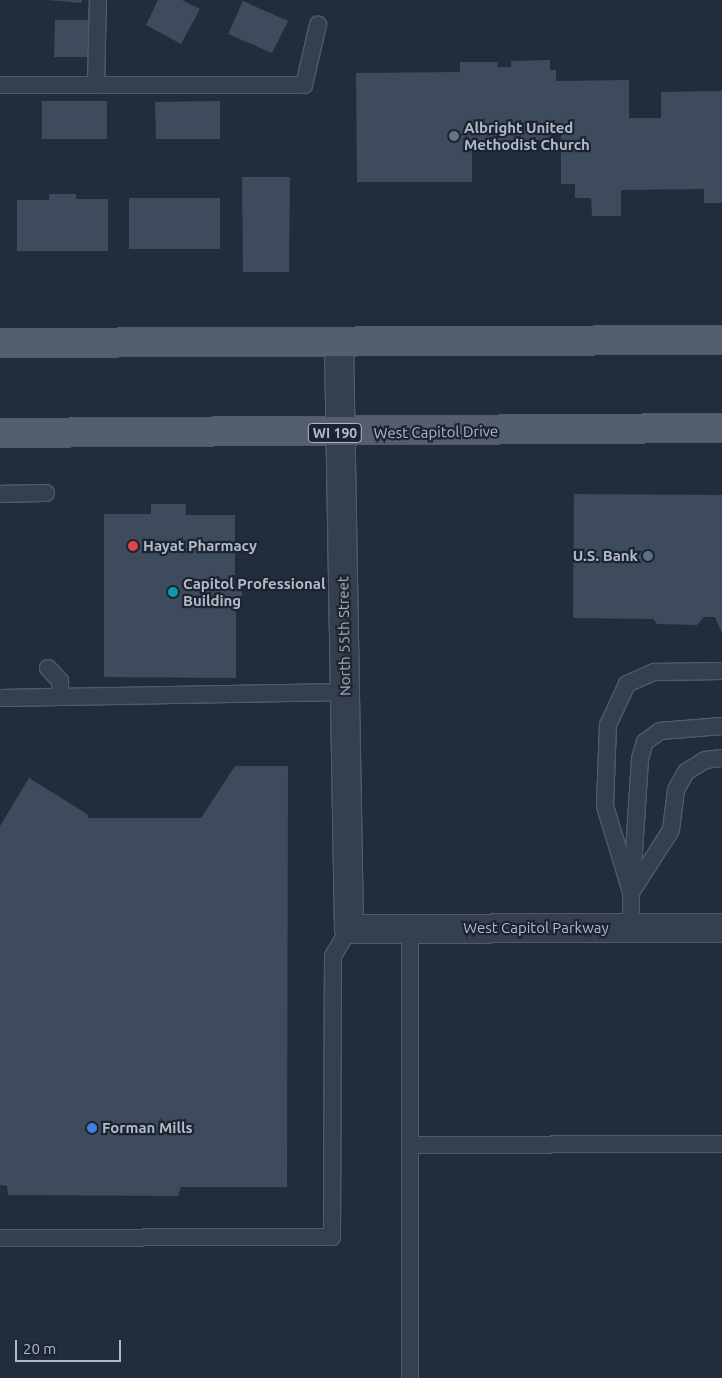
<!DOCTYPE html>
<html>
<head>
<meta charset="utf-8">
<style>
  body { margin:0 }
  #map { position:relative; width:722px; height:1378px; overflow:hidden; background:#222d3c; font-family:Ubuntu,sans-serif }
  div>[style] { position:absolute }
  .building>* { inset:0; background:#3e4b5c }
  .roads { filter:drop-shadow(1px 0 #515a67) drop-shadow(-1px 0 #515a67) drop-shadow(0 1px #515a67) drop-shadow(0 -1px #515a67) }
  .service>* { height:16px; margin:-8px; padding:0 8px; transform-origin:8px; border-radius:8px; background:#363f4d }
  .minor>* { height:28px; margin:-14px; padding:0 14px; transform-origin:14px; border-radius:14px; background:#363f4d }
  .primary>* { height:28px; margin:-14px; padding:0 14px; transform-origin:14px; border-radius:14px; background:#545e6d }
  .dots>* { width:14px; height:14px; translate:-50% -50%; box-sizing:border-box; border:2px solid #1c2431; border-radius:50% }
  span { translate:-50% -50%; white-space:nowrap; text-align:center; line-height:1.15; -webkit-text-stroke:4.5px #1c2431; paint-order:stroke }
  .shield-label span { padding:1px 4px; background:#1c2431; border:1px solid; border-radius:4px; -webkit-text-stroke-width:0 }
  .shield-label { font-size:14px; color:#b2bac8; font-weight:700 }
  .poi-label { font-size:15px; color:#b2bac8; font-weight:700 }
  .left { translate:0 -50%; text-align:left }
  .right { translate:-100% -50%; text-align:right }
  .street-label { font-size:15px; color:#b2bac8 }
  .scale { position:absolute; left:15px; top:1340px; width:106px; height:22px; box-sizing:border-box; border:2px solid #b2bac8; border-top:0; padding-left:6px; font-size:15px; line-height:18px; white-space:nowrap; color:#b2bac8; -webkit-text-stroke:4px #1c2431; paint-order:stroke }
</style>
</head>
<body>
<div id="map">
  <div class="building">
    <i style="clip-path:polygon(47px 0,82px 0,82px 3px)"></i>
    <i style="clip-path:polygon(158px 0,182px 0,200px 9px,181px 44px,146px 25px)"></i>
    <i style="clip-path:polygon(243px 1px,288px 21px,272px 53px,228px 34px)"></i>
    <i style="clip-path:polygon(55px 20px,89px 20px,88px 57px,54px 57px)"></i>
    <i style="clip-path:polygon(550px 60px,550px 70px,556px 70px,556px 81px,629px 80px,629px 118px,661px 118px,661px 92px,722px 91px,722px 203px,704px 203px,704px 189px,621px 190px,621px 216px,592px 216px,591px 198px,575px 198px,575px 184px,561px 184px,561px 132px,551px 132px,551px 140px,472px 141px,472px 182px,357px 182px,356px 73px,460px 72px,460px 62px,498px 62px,497px 67px,511px 67px,511px 61px)"></i>
    <i style="clip-path:polygon(42px 101px,107px 101px,107px 139px,42px 139px)"></i>
    <i style="clip-path:polygon(220px 101px,220px 139px,156px 139px,155px 102px)"></i>
    <i style="clip-path:polygon(242px 177px,290px 177px,289px 272px,243px 272px)"></i>
    <i style="clip-path:polygon(49px 194px,76px 194px,76px 199px,108px 199px,108px 251px,17px 251px,17px 200px,49px 200px)"></i>
    <i style="clip-path:polygon(129px 198px,220px 198px,220px 249px,129px 249px)"></i>
    <i style="clip-path:polygon(574px 494px,722px 495px,722px 633px,715px 617px,704px 617px,697px 625px,657px 624px,653px 619px,573px 618px)"></i>
    <i style="clip-path:polygon(151px 504px,186px 504px,186px 515px,235px 515px,235px 585px,242px 585px,242px 600px,236px 600px,236px 678px,104px 677px,104px 514px,151px 514px)"></i>
    <i style="clip-path:polygon(235px 766px,288px 766px,287px 1187px,181px 1187px,178px 1196px,8px 1195px,7px 1186px,0 1185px,0 826px,29px 778px,87px 814px,89px 818px,201px 818px)"></i>
  </div>
  <div class="roads">
    <div class="service">
      <i style="left:0;top:85px;width:304px"></i>
      <i style="left:304px;top:85px;width:62px;rotate:-76.9deg"></i>
      <i style="left:96px;top:85px;width:85px;rotate:-88.7deg"></i>
      <i style="left:0;top:494px;width:46px;rotate:-1.2deg"></i>
      <i style="left:48px;top:668px;width:18px;rotate:47deg"></i>
      <i style="left:60px;top:681px;width:16px;rotate:90deg"></i>
      <i style="left:0;top:698px;width:345px;rotate:-1deg"></i>
      <i style="left:632px;top:883px;width:124px;rotate:-86.3deg"></i>
      <i style="left:640px;top:759px;width:18px;rotate:-74deg"></i>
      <i style="left:645px;top:742px;width:19px;rotate:-36deg"></i>
      <i style="left:660px;top:731px;width:62px;rotate:-4.6deg"></i>
      <i style="left:632px;top:891px;width:72px;rotate:-57.4deg"></i>
      <i style="left:671px;top:830px;width:40px;rotate:-82.9deg"></i>
      <i style="left:676px;top:790px;width:21px;rotate:-61deg"></i>
      <i style="left:686px;top:772px;width:22px;rotate:-32deg"></i>
      <i style="left:705px;top:760px;width:17px;rotate:-7deg"></i>
      <i style="left:410px;top:928px;width:450px;rotate:90deg"></i>
      <i style="left:631px;top:928px;width:36px;rotate:-90deg"></i>
      <i style="left:631px;top:892px;width:90px;rotate:-106.8deg"></i>
      <i style="left:605px;top:806px;width:81px;rotate:-87.9deg"></i>
      <i style="left:608px;top:725px;width:45px;rotate:-65.1deg"></i>
      <i style="left:627px;top:684px;width:30px;rotate:-24deg"></i>
      <i style="left:654px;top:672px;width:68px;rotate:-0.8deg"></i>
      <i style="left:410px;top:1145px;width:312px;rotate:-0.2deg"></i>
      <i style="left:0;top:1238px;width:332px;rotate:-0.2deg"></i>
      <i style="left:332px;top:1237px;width:281px;rotate:-89.8deg"></i>
      <i style="left:333px;top:956px;width:31px;rotate:-59deg"></i>
    </div>
    <div class="minor">
      <i style="left:339px;top:344px;width:585px;rotate:89.02deg"></i>
      <i style="left:349px;top:929px;width:373px;rotate:-0.2deg"></i>
    </div>
    <div class="primary">
      <i style="left:0;top:343px;width:722px;rotate:-0.24deg"></i>
      <i style="left:0;top:433px;width:722px;rotate:-0.4deg"></i>
    </div>
  </div>
  <div class="dots">
    <i style="left:454px;top:136px;background:#6b7280"></i>
    <i style="left:133px;top:546px;background:#e0444e"></i>
    <i style="left:648px;top:556px;background:#5c6f8a"></i>
    <i style="left:173px;top:592px;background:#0f9aa8"></i>
    <i style="left:92px;top:1128px;background:#3f7fe0"></i>
  </div>
  <div class="shield-label">
    <span style="left:335px;top:433px">WI 190</span>
  </div>
  <div class="poi-label">
    <span class="left" style="left:464px;top:136px">Albright United<br>Methodist Church</span>
    <span class="left" style="left:143px;top:546px">Hayat Pharmacy</span>
    <span class="right" style="left:638px;top:556px">U.S. Bank</span>
    <span class="left" style="left:183px;top:592px">Capitol Professional<br>Building</span>
    <span class="left" style="left:102px;top:1128px">Forman Mills</span>
  </div>
  <div class="street-label">
    <span style="left:436px;top:432px;rotate:-1deg">West Capitol Drive</span>
    <span style="left:344px;top:636px;rotate:-91deg">North 55th Street</span>
    <span style="left:536px;top:928px">West Capitol Parkway</span>
  </div>
  <div class="scale">20 m</div>
</div>
</body>
</html>
